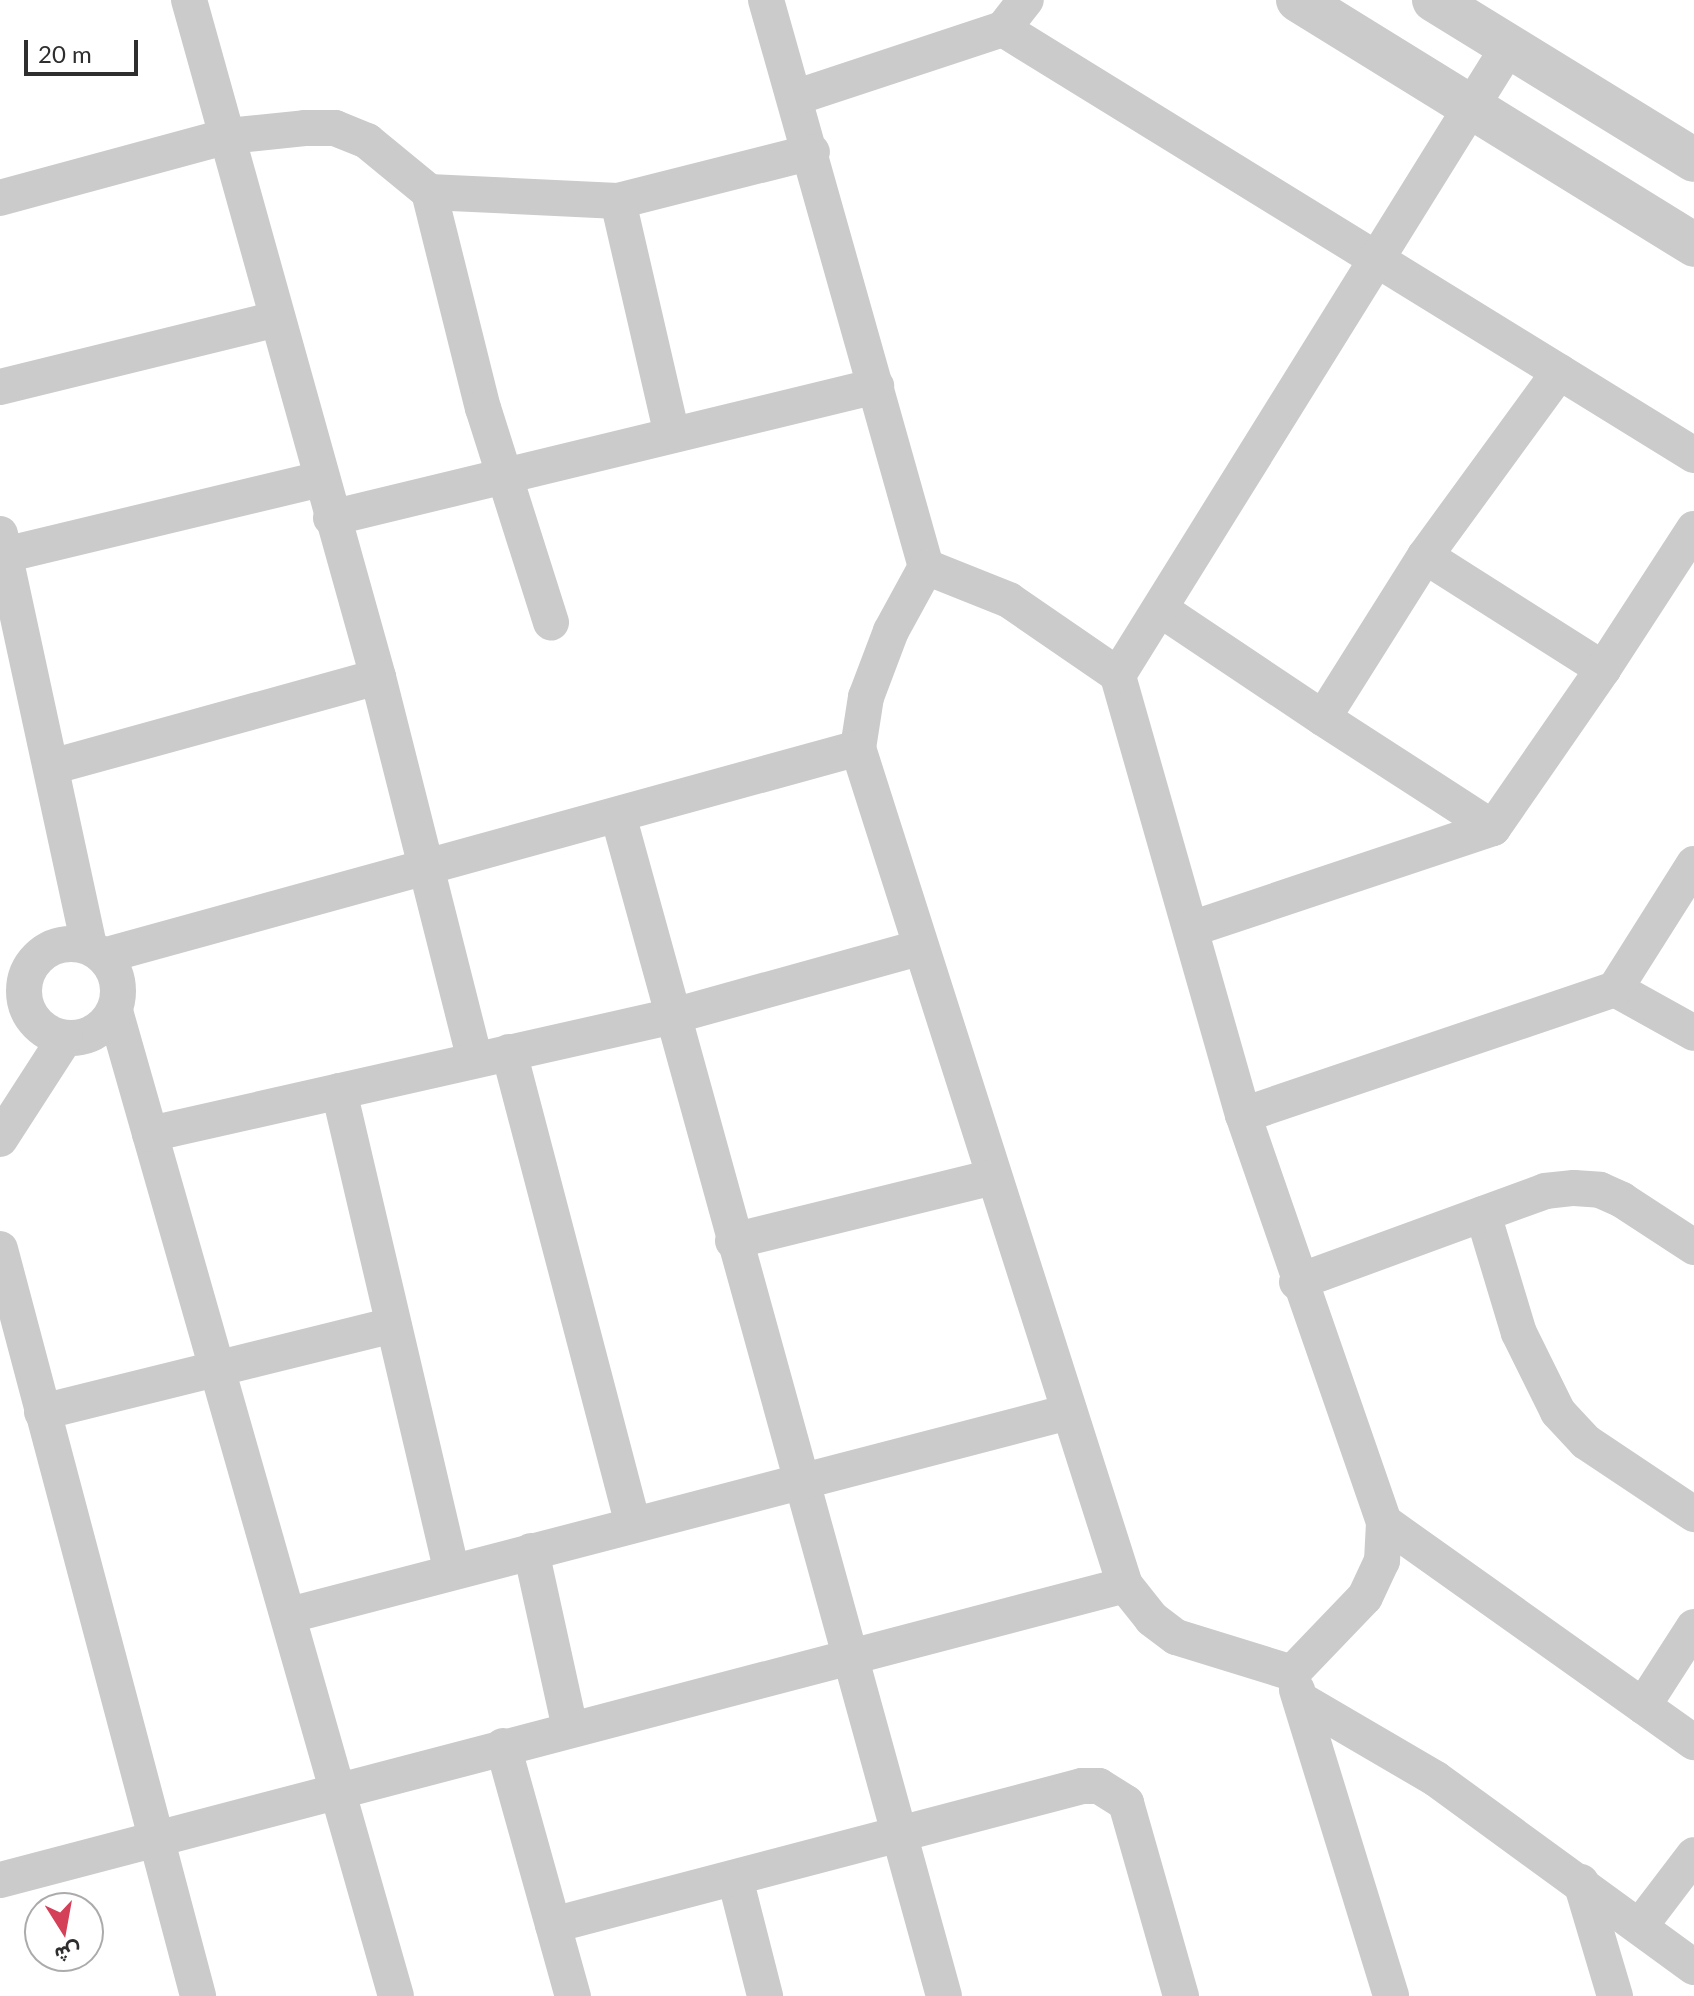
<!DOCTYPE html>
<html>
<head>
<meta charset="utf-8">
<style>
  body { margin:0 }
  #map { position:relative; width:1694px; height:1996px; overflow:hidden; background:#fff; font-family:Lato,Vazirmatn,sans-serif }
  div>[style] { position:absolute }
  .minor>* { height:36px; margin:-18px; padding:0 18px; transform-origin:18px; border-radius:18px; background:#cbcbcb }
  .minor>.ring { margin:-18px; padding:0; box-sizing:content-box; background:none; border:36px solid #cbcbcb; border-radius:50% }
  .tertiary>* { height:44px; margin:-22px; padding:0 22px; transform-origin:22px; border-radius:22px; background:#cbcbcb }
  span { translate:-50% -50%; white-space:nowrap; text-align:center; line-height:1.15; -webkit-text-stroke:8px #fff; paint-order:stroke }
  .north { position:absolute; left:24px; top:1892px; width:80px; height:80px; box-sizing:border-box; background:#fff; border:2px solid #ababab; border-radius:50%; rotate:169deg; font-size:22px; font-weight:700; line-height:32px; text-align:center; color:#2e2e2e }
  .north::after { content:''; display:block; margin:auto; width:28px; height:36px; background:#d54059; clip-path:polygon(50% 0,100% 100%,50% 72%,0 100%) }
  .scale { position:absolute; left:24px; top:40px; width:114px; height:36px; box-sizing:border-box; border:4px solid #2e2e2e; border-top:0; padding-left:10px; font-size:24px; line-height:28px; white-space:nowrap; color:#2e2e2e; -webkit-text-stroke:6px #fff; paint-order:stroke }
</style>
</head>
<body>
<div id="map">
  <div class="minor">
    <i style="left:189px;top:0;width:703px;rotate:74.4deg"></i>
    <i style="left:378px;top:677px;width:395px;rotate:75.8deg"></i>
    <i style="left:766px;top:0;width:589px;rotate:74.24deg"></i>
    <i style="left:1003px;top:29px;width:812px;rotate:31.65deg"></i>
    <i style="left:797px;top:97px;width:217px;rotate:-18.3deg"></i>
    <i style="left:1003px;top:29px;width:37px;rotate:-52deg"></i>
    <i style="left:429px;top:192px;width:223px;rotate:76deg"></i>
    <i style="left:483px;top:408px;width:225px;rotate:72.4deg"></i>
    <i style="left:0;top:198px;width:236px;rotate:-15.2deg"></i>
    <i style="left:228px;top:136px;width:77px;rotate:-5.9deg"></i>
    <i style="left:305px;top:128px;width:30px"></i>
    <i style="left:335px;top:128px;width:35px;rotate:22deg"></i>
    <i style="left:367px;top:141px;width:80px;rotate:39.4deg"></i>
    <i style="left:429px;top:192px;width:189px;rotate:2.7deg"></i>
    <i style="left:618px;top:201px;width:200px;rotate:-14.2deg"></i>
    <i style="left:618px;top:201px;width:240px;rotate:77deg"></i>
    <i style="left:0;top:387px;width:284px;rotate:-13.8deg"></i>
    <i style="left:331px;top:518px;width:561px;rotate:-13.61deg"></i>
    <i style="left:0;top:534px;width:422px;rotate:77.8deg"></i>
    <i style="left:0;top:556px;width:330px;rotate:-13.5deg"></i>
    <i style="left:1425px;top:556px;width:211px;rotate:32.4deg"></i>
    <i style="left:1603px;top:669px;width:167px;rotate:-57deg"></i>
    <i style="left:1160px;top:609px;width:196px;rotate:33.8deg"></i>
    <i style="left:1323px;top:718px;width:191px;rotate:-57.8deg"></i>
    <i style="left:1425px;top:556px;width:228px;rotate:-53.9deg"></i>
    <i style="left:1118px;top:675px;width:132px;rotate:-145.5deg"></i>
    <i style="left:1009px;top:600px;width:89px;rotate:-158.3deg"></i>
    <i style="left:926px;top:567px;width:73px;rotate:118.7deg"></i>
    <i style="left:891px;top:631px;width:71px;rotate:110.7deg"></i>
    <i style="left:866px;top:697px;width:52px;rotate:98.9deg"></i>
    <i style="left:858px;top:748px;width:879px;rotate:72.31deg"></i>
    <i style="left:1125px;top:1585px;width:43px;rotate:51.5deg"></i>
    <i style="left:1152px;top:1619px;width:30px;rotate:37deg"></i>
    <i style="left:1176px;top:1637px;width:121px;rotate:17.2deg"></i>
    <i style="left:1292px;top:1673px;width:105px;rotate:-46.2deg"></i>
    <i style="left:1365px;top:1597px;width:40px;rotate:-65deg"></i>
    <i style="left:1382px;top:1561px;width:39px;rotate:-87deg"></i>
    <i style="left:1384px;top:1522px;width:431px;rotate:-109.1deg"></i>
    <i style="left:1243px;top:1115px;width:457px;rotate:-105.9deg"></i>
    <i style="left:1118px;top:675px;width:741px;rotate:-58.13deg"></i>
    <i style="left:51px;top:767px;width:339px;rotate:-15.4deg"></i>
    <i style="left:618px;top:815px;width:1225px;rotate:74.57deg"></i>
    <i style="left:1493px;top:828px;width:193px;rotate:-55.3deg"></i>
    <i style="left:1191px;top:929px;width:318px;rotate:-18.5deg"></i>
    <i style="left:1493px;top:828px;width:202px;rotate:-147.1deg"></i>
    <i class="ring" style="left:24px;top:944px;width:58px;height:58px"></i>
    <i style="left:103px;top:956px;width:783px;rotate:-15.4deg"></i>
    <i style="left:1615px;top:989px;width:90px;rotate:29.1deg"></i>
    <i style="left:115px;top:1011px;width:1024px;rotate:74.08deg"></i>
    <i style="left:509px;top:1052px;width:488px;rotate:75.3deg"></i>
    <i style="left:339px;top:1091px;width:494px;rotate:76.8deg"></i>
    <i style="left:1243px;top:1115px;width:393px;rotate:-18.7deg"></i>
    <i style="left:1615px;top:989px;width:148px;rotate:-57.7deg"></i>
    <i style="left:150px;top:1134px;width:536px;rotate:-12.71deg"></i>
    <i style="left:673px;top:1016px;width:257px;rotate:-15.5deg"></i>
    <i style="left:0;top:1139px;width:120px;rotate:-57.2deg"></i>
    <i style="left:1483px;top:1214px;width:124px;rotate:73.2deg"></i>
    <i style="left:1519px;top:1333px;width:88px;rotate:63.7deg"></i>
    <i style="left:1558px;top:1412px;width:41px;rotate:47deg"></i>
    <i style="left:1586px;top:1442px;width:130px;rotate:33.7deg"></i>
    <i style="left:733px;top:1241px;width:269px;rotate:-13.8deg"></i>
    <i style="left:0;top:1249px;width:773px;rotate:75.15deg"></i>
    <i style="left:1297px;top:1282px;width:264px;rotate:-20.1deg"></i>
    <i style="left:1545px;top:1191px;width:29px;rotate:-6deg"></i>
    <i style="left:1574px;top:1188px;width:26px;rotate:4deg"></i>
    <i style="left:1600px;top:1190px;width:24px;rotate:24deg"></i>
    <i style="left:1622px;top:1200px;width:86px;rotate:33.1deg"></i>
    <i style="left:42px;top:1412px;width:362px;rotate:-13.9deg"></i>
    <i style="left:1384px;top:1522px;width:380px;rotate:35.4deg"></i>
    <i style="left:531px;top:1551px;width:182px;rotate:77.6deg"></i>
    <i style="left:290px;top:1615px;width:805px;rotate:-14.61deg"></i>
    <i style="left:1297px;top:1690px;width:320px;rotate:72.9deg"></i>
    <i style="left:1301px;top:1700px;width:156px;rotate:30.3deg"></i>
    <i style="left:1436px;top:1779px;width:319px;rotate:36.1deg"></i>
    <i style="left:1643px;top:1706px;width:94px;rotate:-57.2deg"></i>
    <i style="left:503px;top:1746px;width:260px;rotate:74.4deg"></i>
    <i style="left:735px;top:1878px;width:122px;rotate:75.7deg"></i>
    <i style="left:0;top:1880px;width:1163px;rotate:-14.69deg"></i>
    <i style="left:1581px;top:1882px;width:119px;rotate:73.4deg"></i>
    <i style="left:553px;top:1925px;width:547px;rotate:-14.72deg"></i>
    <i style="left:1082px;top:1786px;width:17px"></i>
    <i style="left:1099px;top:1786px;width:32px;rotate:32deg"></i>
    <i style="left:1126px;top:1803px;width:201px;rotate:74.1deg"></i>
    <i style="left:1640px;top:1926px;width:89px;rotate:-52.7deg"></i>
  </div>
  <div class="tertiary">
    <i style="left:1298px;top:0;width:466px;rotate:31.7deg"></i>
    <i style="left:1434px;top:0;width:305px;rotate:31.6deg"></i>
  </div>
  <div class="north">ش</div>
  <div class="scale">20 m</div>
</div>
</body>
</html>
